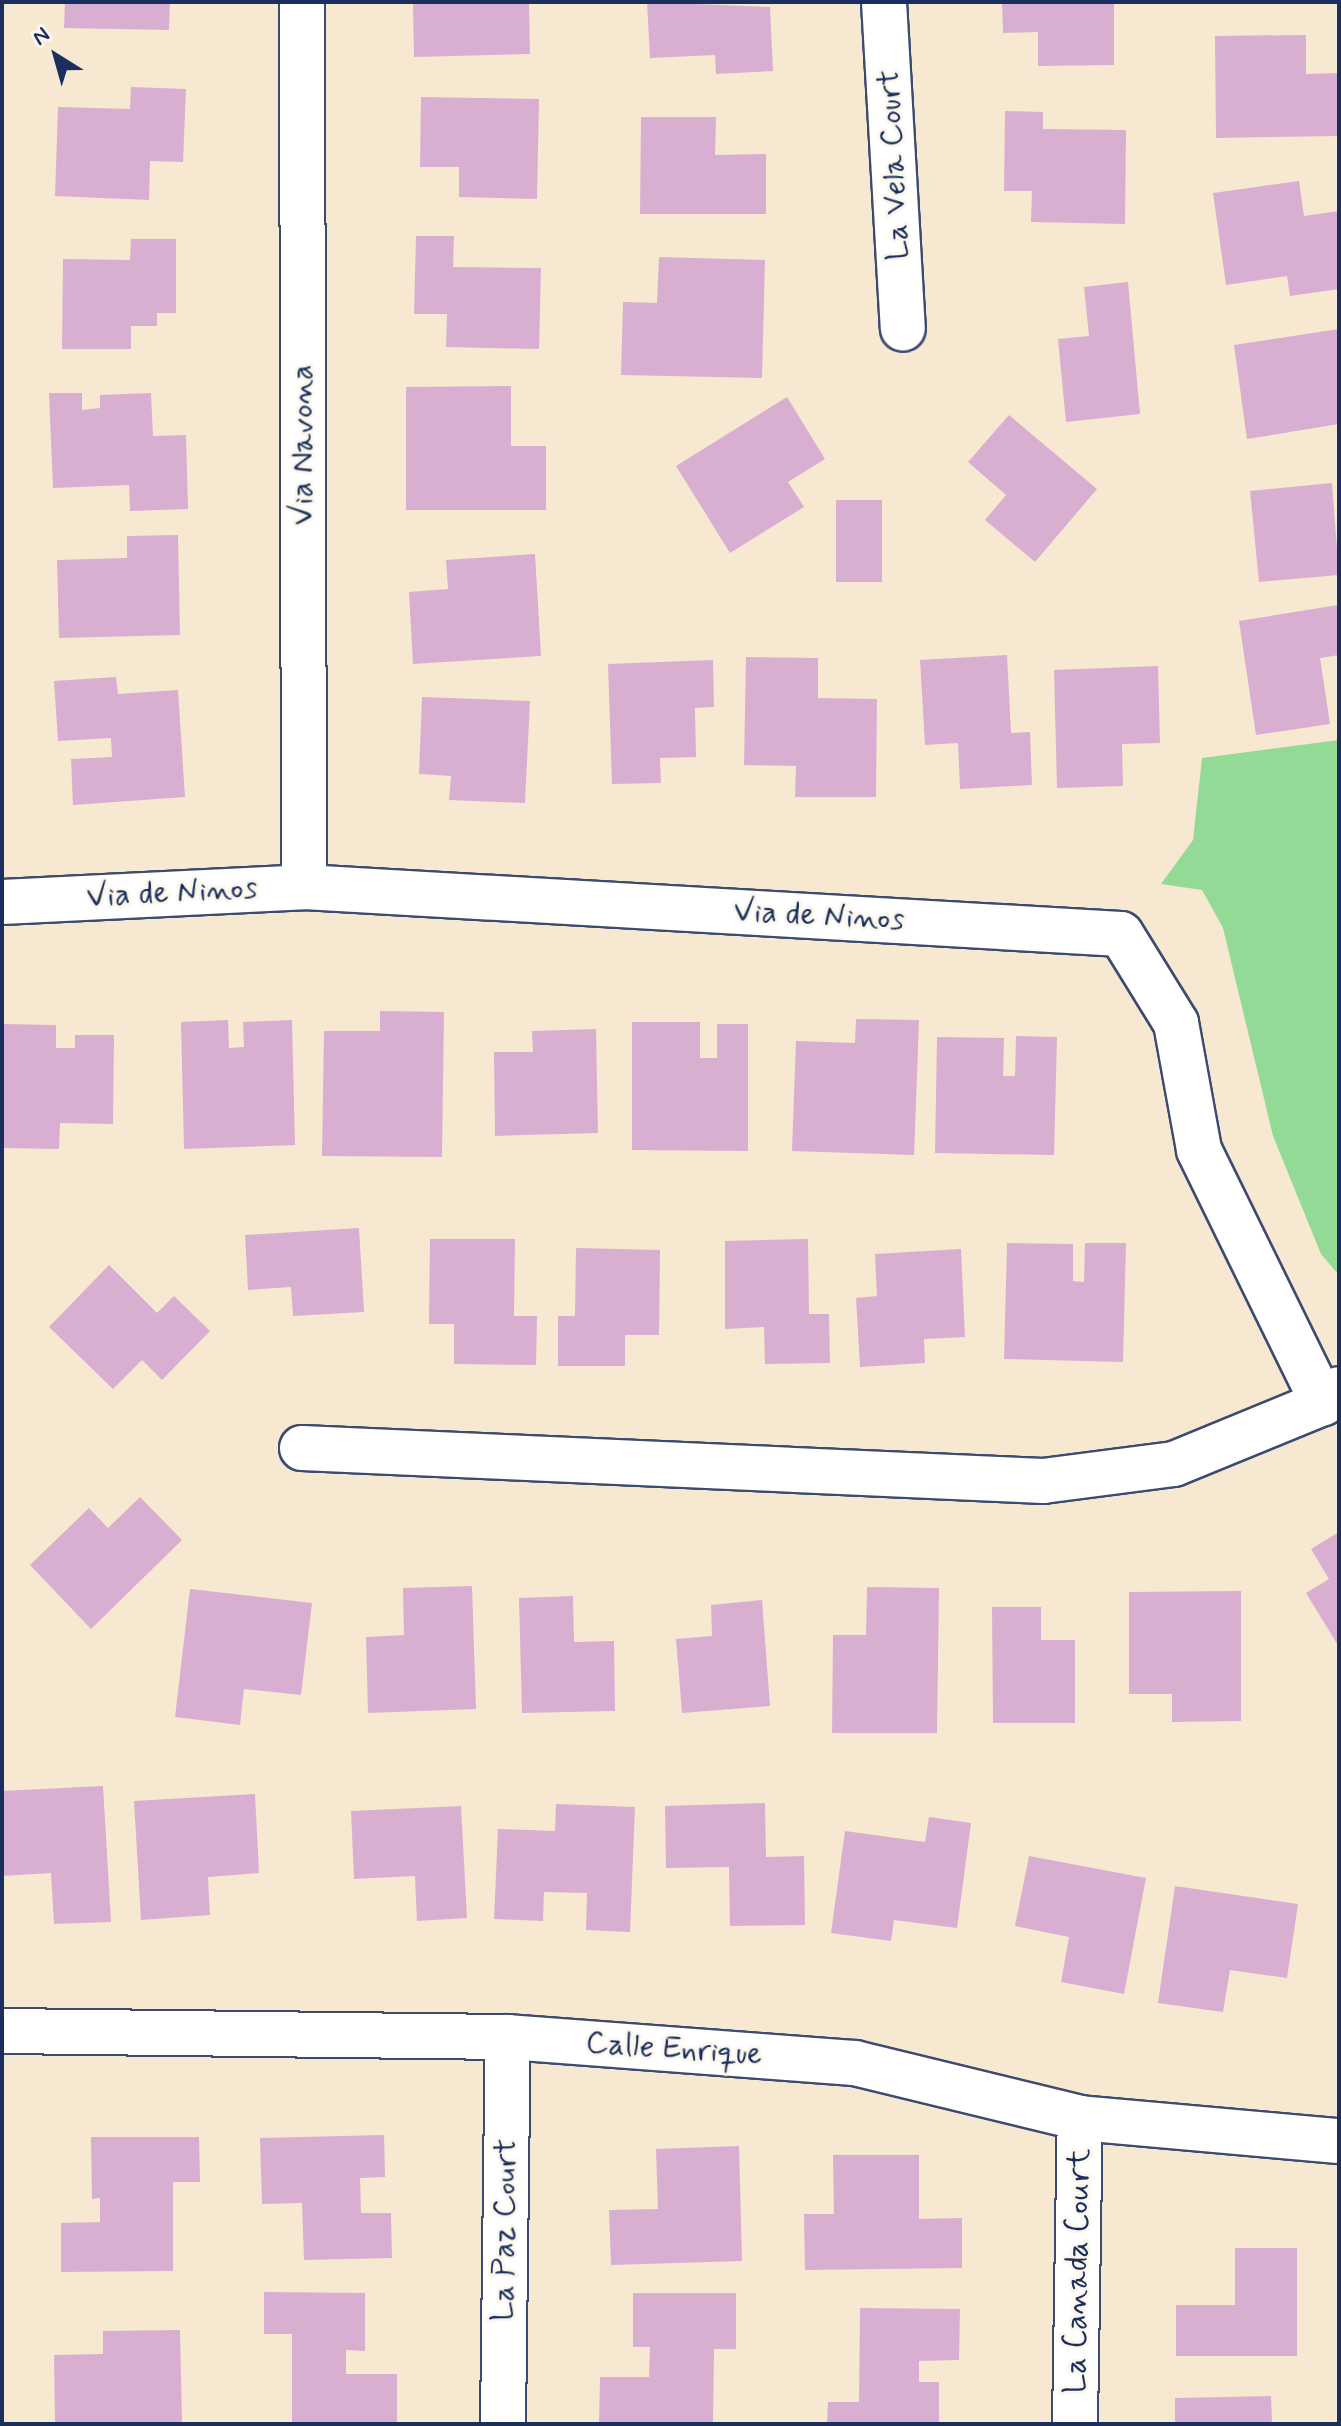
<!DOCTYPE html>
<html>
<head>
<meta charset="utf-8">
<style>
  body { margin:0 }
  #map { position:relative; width:1341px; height:2426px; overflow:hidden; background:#f7e8d2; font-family:Mynerve,sans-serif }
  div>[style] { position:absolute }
  .green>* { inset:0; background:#92da95 }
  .building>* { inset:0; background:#d9afd1 }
  .roads { filter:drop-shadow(2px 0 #3c4b6f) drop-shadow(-2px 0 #3c4b6f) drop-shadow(0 2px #3c4b6f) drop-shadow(0 -2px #3c4b6f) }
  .minor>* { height:44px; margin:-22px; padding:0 22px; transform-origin:22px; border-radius:22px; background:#fff }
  span { translate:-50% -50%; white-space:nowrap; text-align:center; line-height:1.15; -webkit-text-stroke:6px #fbf7ec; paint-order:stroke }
  .street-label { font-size:32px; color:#1b2f5e }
  .frame { position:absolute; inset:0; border:4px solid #1b2f5e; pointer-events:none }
  .north { position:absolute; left:16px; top:16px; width:80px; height:80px; -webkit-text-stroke:6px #fbf7ec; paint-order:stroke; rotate:323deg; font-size:22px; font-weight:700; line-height:32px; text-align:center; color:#1b2f5e }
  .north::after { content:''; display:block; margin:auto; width:28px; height:36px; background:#1b2f5e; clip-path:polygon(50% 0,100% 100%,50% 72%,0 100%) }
</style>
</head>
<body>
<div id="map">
  <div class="green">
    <i style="clip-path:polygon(1339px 740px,1339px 1275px,1321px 1254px,1273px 1136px,1223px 928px,1202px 890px,1161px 884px,1193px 840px,1202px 758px)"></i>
  </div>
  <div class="building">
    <i style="clip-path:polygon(65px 2px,170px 2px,169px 30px,64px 28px)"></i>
    <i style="clip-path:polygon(413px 2px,529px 2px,530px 54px,414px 57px)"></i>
    <i style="clip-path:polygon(647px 2px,770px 7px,773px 71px,716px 74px,715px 55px,650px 58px)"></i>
    <i style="clip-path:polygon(1002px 2px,1114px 2px,1114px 65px,1038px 66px,1038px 32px,1003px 33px)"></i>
    <i style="clip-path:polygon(1306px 35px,1306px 74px,1339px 73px,1339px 136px,1216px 138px,1215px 36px)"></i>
    <i style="clip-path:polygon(131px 87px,186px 89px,183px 162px,150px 161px,149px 200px,55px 196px,58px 107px,130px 109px)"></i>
    <i style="clip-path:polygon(421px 97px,539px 99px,537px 199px,459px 197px,459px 167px,420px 167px)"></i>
    <i style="clip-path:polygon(1005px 111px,1043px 112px,1043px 129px,1126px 130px,1125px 224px,1031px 222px,1032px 191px,1004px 191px)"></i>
    <i style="clip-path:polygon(641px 117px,716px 117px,715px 155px,766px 154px,766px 214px,640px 214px)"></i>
    <i style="clip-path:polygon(1299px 181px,1304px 216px,1339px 211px,1339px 289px,1290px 296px,1287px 276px,1226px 285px,1213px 193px)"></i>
    <i style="clip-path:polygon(416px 236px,454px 236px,453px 267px,541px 268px,539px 349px,446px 347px,447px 314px,414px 314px)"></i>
    <i style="clip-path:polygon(131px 239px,176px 239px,176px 313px,157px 313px,157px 326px,131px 326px,131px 349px,62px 349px,63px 259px,130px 260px)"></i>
    <i style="clip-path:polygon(659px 257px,765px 260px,762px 378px,621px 375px,623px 302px,657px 303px)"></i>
    <i style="clip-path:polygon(1128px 282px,1140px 414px,1066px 422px,1058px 339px,1089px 336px,1084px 287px)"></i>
    <i style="clip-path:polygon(1339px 329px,1339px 424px,1247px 439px,1234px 345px)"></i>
    <i style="clip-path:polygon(511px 386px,511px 446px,546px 446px,546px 510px,406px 510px,406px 387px)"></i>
    <i style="clip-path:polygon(49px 393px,82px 393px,82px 410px,100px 408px,100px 395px,151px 393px,153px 436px,186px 435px,188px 509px,130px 511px,129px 485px,53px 488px)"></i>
    <i style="clip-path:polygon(787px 397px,825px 459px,788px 482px,804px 507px,730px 553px,676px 466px)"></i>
    <i style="clip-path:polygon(1009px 415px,1097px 489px,1035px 562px,985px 520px,1006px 495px,968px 462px)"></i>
    <i style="clip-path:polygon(1332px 483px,1339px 575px,1259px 582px,1250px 491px)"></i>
    <i style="clip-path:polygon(836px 500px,882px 500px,882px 582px,836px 582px)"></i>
    <i style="clip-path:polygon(178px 535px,180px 635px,59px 638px,57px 560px,127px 558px,127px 536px)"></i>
    <i style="clip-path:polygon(535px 554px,541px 656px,413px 664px,409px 592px,448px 589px,446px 560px)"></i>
    <i style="clip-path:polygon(1338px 605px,1339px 655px,1320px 658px,1330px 724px,1256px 735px,1239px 621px)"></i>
    <i style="clip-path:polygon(1007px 655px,1011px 733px,1030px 732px,1032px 785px,960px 789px,958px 743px,925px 745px,920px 660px)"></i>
    <i style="clip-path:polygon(746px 657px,818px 658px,818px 698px,877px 699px,876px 797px,795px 797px,796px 766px,744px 765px)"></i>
    <i style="clip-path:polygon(713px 660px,714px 707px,695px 708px,696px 757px,660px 758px,661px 783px,612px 784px,608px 664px)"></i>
    <i style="clip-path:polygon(1158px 666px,1160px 743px,1122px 744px,1123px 786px,1057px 788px,1054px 670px)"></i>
    <i style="clip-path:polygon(116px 677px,118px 694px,178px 690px,185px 797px,73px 805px,71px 759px,112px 757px,111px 738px,58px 741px,54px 681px)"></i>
    <i style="clip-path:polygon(422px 697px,530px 701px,525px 803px,449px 800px,451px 776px,419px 774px)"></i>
    <i style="clip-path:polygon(380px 1011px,444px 1012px,442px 1157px,322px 1156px,324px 1031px,380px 1031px)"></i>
    <i style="clip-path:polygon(856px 1019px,919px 1020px,914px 1155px,792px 1151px,796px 1041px,855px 1043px)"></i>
    <i style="clip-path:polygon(228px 1020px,229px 1048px,244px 1047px,243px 1022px,292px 1020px,295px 1145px,184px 1149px,181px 1022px)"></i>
    <i style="clip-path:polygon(632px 1022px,700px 1022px,700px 1058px,717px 1058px,717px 1024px,748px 1024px,748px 1151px,632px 1150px)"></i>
    <i style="clip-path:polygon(2px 1024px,56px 1025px,56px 1048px,75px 1048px,75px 1035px,114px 1035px,113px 1124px,60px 1123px,59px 1149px,2px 1148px)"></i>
    <i style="clip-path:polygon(596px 1029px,598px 1133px,495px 1136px,494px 1052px,533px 1052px,532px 1031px)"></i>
    <i style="clip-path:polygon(1016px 1036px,1057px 1037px,1054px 1155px,935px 1153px,937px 1037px,1004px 1038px,1003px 1076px,1015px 1076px)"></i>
    <i style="clip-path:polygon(359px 1228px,364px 1312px,293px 1316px,291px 1287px,248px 1290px,245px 1235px)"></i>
    <i style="clip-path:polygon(430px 1239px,515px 1239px,514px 1316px,537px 1316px,536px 1365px,454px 1364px,454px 1324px,429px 1324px)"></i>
    <i style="clip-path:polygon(808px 1239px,809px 1314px,829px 1314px,830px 1363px,765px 1364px,764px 1327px,725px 1329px,725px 1241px)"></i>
    <i style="clip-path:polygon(1007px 1243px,1073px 1244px,1073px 1281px,1084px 1282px,1085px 1243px,1126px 1243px,1123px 1362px,1004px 1359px)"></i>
    <i style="clip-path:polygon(576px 1248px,660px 1250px,659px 1335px,625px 1335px,625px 1366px,558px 1366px,558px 1316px,575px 1316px)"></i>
    <i style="clip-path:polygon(961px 1249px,965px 1337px,924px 1339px,925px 1363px,860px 1367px,856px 1298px,877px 1296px,875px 1254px)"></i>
    <i style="clip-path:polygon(109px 1265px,157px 1313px,174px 1296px,210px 1331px,162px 1380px,142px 1360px,113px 1389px,49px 1327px)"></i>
    <i style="clip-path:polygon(140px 1497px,182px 1540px,91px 1629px,30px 1565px,89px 1508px,108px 1528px)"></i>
    <i style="clip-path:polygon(1339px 1532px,1339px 1647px,1306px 1593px,1329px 1579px,1311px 1549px)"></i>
    <i style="clip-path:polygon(472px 1586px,476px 1709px,368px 1713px,366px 1637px,404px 1635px,403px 1588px)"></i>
    <i style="clip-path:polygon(867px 1587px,939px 1588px,937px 1733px,832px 1733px,833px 1635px,866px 1635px)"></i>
    <i style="clip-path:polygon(190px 1589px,312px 1603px,301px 1695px,244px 1689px,240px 1725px,175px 1717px)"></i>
    <i style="clip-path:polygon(1241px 1591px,1241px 1721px,1172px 1722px,1172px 1694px,1129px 1694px,1129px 1592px)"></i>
    <i style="clip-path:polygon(573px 1596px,574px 1642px,614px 1641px,615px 1711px,522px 1713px,519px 1598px)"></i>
    <i style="clip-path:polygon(762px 1600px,770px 1706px,682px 1713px,676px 1639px,712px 1636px,711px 1605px)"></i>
    <i style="clip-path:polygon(992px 1607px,1041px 1607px,1041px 1640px,1075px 1640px,1075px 1723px,993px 1723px)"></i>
    <i style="clip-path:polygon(103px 1786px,111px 1922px,54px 1924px,51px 1873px,2px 1876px,2px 1791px)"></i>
    <i style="clip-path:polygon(255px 1794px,259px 1873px,208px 1877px,210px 1915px,141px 1920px,134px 1801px)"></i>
    <i style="clip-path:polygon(765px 1803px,766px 1857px,804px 1856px,805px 1925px,730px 1926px,729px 1867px,666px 1868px,665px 1806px)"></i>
    <i style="clip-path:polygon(556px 1804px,635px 1807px,630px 1932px,586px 1930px,587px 1893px,544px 1892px,543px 1921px,494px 1919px,498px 1829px,555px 1831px)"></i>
    <i style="clip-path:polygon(461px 1806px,467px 1918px,417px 1921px,415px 1876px,354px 1879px,351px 1811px)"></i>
    <i style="clip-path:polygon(929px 1817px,971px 1823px,957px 1928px,894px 1920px,891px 1941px,831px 1933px,845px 1831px,925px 1842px)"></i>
    <i style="clip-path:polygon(1029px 1856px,1146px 1878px,1124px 1994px,1061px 1982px,1069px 1937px,1015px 1926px)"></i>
    <i style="clip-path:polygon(1175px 1886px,1298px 1904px,1287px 1978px,1230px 1970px,1223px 2012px,1158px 2003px)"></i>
    <i style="clip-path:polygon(384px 2135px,385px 2177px,360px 2178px,361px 2213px,391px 2213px,392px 2258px,304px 2260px,302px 2203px,262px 2204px,260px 2138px)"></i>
    <i style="clip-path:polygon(91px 2137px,199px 2137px,200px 2182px,173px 2182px,173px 2271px,61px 2272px,61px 2223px,100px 2222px,100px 2198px,92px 2199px)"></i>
    <i style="clip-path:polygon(739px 2146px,742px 2261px,611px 2265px,609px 2210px,658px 2209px,656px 2149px)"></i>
    <i style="clip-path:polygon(833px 2155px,919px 2155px,919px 2219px,962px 2218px,962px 2268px,805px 2270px,804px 2214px,834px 2214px)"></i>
    <i style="clip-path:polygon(1235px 2248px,1297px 2248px,1297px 2356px,1176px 2356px,1176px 2305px,1235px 2305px)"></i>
    <i style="clip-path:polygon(264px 2292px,365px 2293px,365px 2351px,346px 2350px,346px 2374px,397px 2374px,397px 2424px,292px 2424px,292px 2334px,264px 2334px)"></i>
    <i style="clip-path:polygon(633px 2293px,736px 2293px,736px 2349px,714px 2349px,713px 2424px,599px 2424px,600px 2377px,649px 2377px,650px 2347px,633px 2347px)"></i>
    <i style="clip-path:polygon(860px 2308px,960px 2309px,959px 2360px,919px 2361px,919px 2382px,939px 2382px,939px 2424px,827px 2424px,828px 2402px,859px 2402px)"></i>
    <i style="clip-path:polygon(180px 2330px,182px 2423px,55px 2424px,54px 2355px,103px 2354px,103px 2331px)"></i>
    <i style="clip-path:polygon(1271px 2396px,1272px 2424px,1175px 2424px,1175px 2398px)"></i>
  </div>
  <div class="roads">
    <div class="minor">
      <i style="left:302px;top:2px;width:885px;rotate:89.87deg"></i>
      <i style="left:884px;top:2px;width:327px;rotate:86.7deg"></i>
      <i style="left:2px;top:902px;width:302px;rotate:-2.8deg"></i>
      <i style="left:304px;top:887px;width:818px;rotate:3.29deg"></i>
      <i style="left:1121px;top:934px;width:105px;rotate:58.3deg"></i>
      <i style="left:1176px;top:1023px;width:129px;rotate:79.7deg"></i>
      <i style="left:1199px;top:1150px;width:282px;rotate:63.9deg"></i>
      <i style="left:302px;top:1448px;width:742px;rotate:2.55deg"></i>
      <i style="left:1043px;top:1481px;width:132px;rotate:-7.4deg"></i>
      <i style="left:1174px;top:1464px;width:161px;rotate:-22.3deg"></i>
      <i style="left:1323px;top:1403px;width:21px;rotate:-41deg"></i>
      <i style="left:2px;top:2031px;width:506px;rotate:0.68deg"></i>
      <i style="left:508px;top:2037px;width:348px;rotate:4.3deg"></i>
      <i style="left:855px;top:2063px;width:232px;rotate:13.7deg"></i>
      <i style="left:1080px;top:2118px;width:260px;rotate:5.1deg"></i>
      <i style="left:503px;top:2424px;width:387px;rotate:-89.3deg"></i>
      <i style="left:1075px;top:2424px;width:306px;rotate:-89.1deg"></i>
    </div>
  </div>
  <div class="street-label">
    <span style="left:894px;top:165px;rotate:-93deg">La Vela Court</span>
    <span style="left:303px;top:445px;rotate:-90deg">Via Navona</span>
    <span style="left:172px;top:893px;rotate:-3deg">Via de Ninos</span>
    <span style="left:819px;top:916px;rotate:3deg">Via de Ninos</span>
    <span style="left:674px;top:2049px;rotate:4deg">Calle Enrique</span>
    <span style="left:505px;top:2230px;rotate:-89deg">La Paz Court</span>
    <span style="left:1078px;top:2271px;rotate:-89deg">La Canada Court</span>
  </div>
  <div class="frame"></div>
  <div class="north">N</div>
</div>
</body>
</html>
